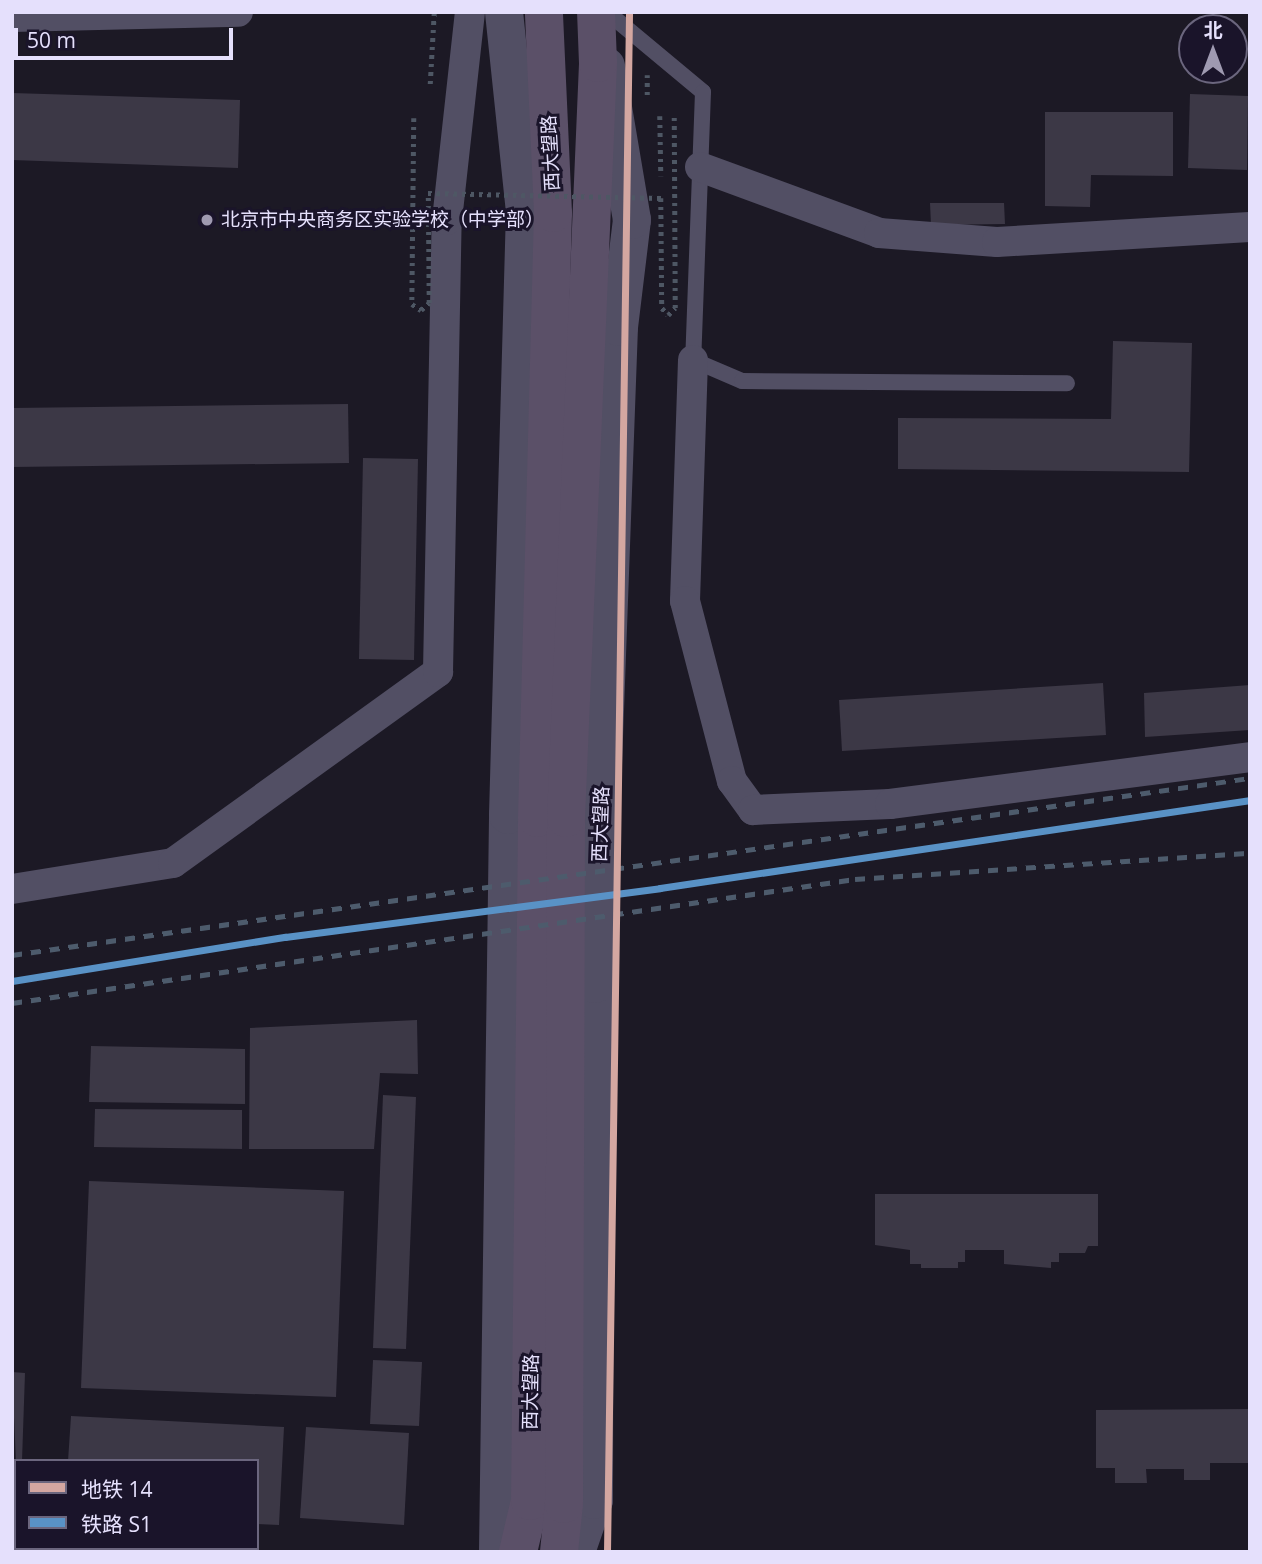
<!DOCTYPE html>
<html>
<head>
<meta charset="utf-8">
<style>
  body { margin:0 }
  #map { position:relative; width:1262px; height:1564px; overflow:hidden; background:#1c1925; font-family:"Open Sans","Noto Sans SC",sans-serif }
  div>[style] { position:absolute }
  .building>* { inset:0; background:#3c3846 }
  .path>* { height:4.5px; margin-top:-2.25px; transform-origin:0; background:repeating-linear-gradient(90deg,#4e5764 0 3.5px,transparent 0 8.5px) }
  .service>* { height:16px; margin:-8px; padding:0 8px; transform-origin:8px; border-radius:8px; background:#524f64 }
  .minor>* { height:30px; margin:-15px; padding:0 15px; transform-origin:15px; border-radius:15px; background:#524f64 }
  .tertiary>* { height:38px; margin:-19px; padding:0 19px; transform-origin:19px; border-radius:19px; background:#524f64 }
  .primary>* { height:38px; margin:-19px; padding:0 19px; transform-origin:19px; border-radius:19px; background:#5b5068 }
  .rail>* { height:5px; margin-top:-2.5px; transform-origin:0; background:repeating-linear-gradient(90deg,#4d5b6c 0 10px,transparent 0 19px) }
  .path-bridge>* { height:4.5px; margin-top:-2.25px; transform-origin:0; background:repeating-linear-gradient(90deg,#4e5764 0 3.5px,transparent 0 8.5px) }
  .rail-1>* { height:7px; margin:-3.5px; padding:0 3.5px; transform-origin:3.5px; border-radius:3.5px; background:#5992c6 }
  .metro-1>* { height:7px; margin:-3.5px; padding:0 3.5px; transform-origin:3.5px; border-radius:3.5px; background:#d4a7a1 }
  .dots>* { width:19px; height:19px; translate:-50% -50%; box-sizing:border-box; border:4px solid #1a142a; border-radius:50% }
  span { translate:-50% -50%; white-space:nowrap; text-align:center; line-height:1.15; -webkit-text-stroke:6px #1a142a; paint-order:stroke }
  .street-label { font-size:19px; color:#e5e0fc }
  .poi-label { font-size:19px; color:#e5e0fc }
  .left { translate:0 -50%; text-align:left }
  .frame { position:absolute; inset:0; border:14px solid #e5e0fc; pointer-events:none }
  .legend { position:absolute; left:14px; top:1459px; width:245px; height:91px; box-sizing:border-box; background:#1a142a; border:2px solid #6b667e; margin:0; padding:9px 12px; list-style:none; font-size:21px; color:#e5e0fc }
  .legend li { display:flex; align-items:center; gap:14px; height:35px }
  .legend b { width:35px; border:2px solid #6b667e }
  .north { position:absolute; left:1178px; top:14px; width:70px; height:70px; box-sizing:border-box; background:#1a142a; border:2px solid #6b667e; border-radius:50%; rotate:0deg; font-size:19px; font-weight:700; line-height:28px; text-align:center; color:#e5e0fc }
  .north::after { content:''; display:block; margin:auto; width:24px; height:32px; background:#9f9ab1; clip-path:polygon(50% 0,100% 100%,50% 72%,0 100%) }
  .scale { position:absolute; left:14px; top:28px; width:219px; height:32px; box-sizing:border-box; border:4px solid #e5e0fc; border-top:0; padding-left:9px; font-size:21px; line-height:24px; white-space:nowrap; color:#e5e0fc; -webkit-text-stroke:5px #1a142a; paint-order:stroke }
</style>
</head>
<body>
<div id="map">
  <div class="building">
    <i style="clip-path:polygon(12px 93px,240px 100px,238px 168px,12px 160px)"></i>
    <i style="clip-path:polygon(1190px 94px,1248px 96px,1247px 170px,1188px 168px)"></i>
    <i style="clip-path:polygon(1045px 112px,1173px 112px,1173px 176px,1091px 175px,1090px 207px,1045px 206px)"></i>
    <i style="clip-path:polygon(930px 203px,1004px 203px,1005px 224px,931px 225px)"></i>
    <i style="clip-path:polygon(1113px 341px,1192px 343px,1189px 472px,898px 469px,898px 418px,1111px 419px)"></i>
    <i style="clip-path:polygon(348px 404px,349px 463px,12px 467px,12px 408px)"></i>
    <i style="clip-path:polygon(363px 458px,418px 459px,414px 660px,359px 659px)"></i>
    <i style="clip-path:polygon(1103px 683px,1106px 735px,842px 751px,839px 700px)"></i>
    <i style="clip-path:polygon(1250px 685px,1250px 730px,1145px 737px,1144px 693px)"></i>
    <i style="clip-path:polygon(417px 1020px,418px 1074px,380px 1073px,374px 1149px,249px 1149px,250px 1028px)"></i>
    <i style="clip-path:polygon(91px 1046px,245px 1049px,245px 1104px,89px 1102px)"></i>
    <i style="clip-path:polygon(383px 1095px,416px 1097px,406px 1349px,373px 1348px)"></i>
    <i style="clip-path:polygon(95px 1109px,242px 1110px,242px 1149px,94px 1147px)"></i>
    <i style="clip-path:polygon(89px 1181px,344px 1191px,336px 1397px,81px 1388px)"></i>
    <i style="clip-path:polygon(875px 1194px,1098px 1194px,1098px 1246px,1088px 1246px,1085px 1253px,1059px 1253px,1059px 1262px,1051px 1262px,1051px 1268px,1004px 1264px,1004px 1250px,965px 1250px,965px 1262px,958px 1262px,958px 1268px,921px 1268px,921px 1264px,910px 1264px,910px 1250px,875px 1245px)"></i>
    <i style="clip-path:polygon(373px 1360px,422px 1362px,419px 1426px,370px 1424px)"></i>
    <i style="clip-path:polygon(12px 1372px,25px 1373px,22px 1461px,16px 1463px)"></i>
    <i style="clip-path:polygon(1250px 1409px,1250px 1463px,1210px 1463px,1210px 1480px,1184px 1480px,1184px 1469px,1146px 1469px,1147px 1483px,1115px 1483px,1115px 1468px,1096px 1468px,1096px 1410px)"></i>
    <i style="clip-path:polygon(71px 1416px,284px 1427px,279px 1525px,257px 1524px,257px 1461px,68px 1461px)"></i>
    <i style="clip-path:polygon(306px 1427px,409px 1433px,404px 1525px,300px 1518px)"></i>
  </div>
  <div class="path">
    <i style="left:430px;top:84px;width:72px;rotate:-86.8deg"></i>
    <i style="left:647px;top:95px;width:20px;rotate:-90deg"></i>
    <i style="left:660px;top:116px;width:60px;rotate:89deg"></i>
  </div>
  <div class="service">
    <i style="left:607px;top:12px;width:125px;rotate:39.8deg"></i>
    <i style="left:703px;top:92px;width:268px;rotate:92.1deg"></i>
    <i style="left:693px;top:360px;width:53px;rotate:23.2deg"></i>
    <i style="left:742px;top:381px;width:325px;rotate:0.4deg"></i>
  </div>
  <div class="minor">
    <i style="left:12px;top:17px;width:226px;rotate:-1.3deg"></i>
    <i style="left:700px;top:167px;width:191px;rotate:20.2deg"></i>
    <i style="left:879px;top:233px;width:118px;rotate:4.4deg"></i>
    <i style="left:997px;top:242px;width:253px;rotate:-3.4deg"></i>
    <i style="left:693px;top:360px;width:241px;rotate:91.9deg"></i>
    <i style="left:685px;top:601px;width:186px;rotate:75.4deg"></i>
    <i style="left:732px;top:781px;width:36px;rotate:54deg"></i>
    <i style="left:753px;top:810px;width:137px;rotate:-2.5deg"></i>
    <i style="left:890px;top:804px;width:363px;rotate:-7.4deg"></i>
    <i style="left:12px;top:889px;width:163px;rotate:-9.2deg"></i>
    <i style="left:173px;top:863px;width:327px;rotate:-35.8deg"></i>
    <i style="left:438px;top:672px;width:452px;rotate:-88.9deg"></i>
    <i style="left:447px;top:220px;width:209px;rotate:-83.7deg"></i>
  </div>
  <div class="tertiary">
    <i style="left:498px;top:1552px;width:737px;rotate:-89.22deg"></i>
    <i style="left:508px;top:815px;width:603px;rotate:-88.39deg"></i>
    <i style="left:525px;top:212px;width:201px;rotate:-96deg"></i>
    <i style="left:576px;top:1552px;width:55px;rotate:-70.9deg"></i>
    <i style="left:594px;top:1500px;width:516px;rotate:-89.89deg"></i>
    <i style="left:595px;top:984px;width:657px;rotate:-87.91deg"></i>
    <i style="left:619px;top:327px;width:108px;rotate:-83.1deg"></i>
    <i style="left:632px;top:220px;width:156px;rotate:-99.6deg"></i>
  </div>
  <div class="primary">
    <i style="left:518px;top:1552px;width:52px;rotate:-76.8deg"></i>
    <i style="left:530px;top:1501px;width:683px;rotate:-89.41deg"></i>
    <i style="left:537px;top:818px;width:605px;rotate:-88.49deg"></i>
    <i style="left:553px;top:213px;width:201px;rotate:-92.6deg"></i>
    <i style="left:559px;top:1552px;width:48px;rotate:-84.1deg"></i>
    <i style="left:564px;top:1504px;width:686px;rotate:-89.83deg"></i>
    <i style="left:566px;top:818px;width:756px;rotate:-87.57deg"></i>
    <i style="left:598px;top:63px;width:51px;rotate:-92.2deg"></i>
  </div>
  <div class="rail">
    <i style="left:12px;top:955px;width:1251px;rotate:-8.14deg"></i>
    <i style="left:12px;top:1003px;width:852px;rotate:-8.37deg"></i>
    <i style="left:855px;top:879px;width:396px;rotate:-3.8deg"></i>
  </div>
  <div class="path-bridge">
    <i style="left:414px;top:118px;width:186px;rotate:90.6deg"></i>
    <i style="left:412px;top:304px;width:11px;rotate:34deg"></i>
    <i style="left:421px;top:310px;width:11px;rotate:-41deg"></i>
    <i style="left:429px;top:303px;width:110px;rotate:-90.5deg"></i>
    <i style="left:428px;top:193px;width:233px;rotate:1.2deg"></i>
    <i style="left:661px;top:198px;width:110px;rotate:89.5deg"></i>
    <i style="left:662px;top:308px;width:9px;rotate:49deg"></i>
    <i style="left:668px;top:315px;width:10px;rotate:-45deg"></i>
    <i style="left:675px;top:308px;width:192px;rotate:-90.3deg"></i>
  </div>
  <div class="rail-1">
    <i style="left:12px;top:981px;width:277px;rotate:-9.2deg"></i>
    <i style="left:285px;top:937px;width:378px;rotate:-7.4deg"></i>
    <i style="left:660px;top:888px;width:597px;rotate:-8.48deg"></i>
  </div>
  <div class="metro-1">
    <i style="left:607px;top:1552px;width:1540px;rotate:-89.18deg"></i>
  </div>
  <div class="dots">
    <i style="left:207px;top:220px;background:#9f9ab1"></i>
  </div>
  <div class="street-label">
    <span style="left:551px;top:153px;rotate:-93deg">西大望路</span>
    <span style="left:601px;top:824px;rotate:-88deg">西大望路</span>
    <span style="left:531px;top:1392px;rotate:-89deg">西大望路</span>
  </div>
  <div class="poi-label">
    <span class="left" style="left:221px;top:220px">北京市中央商务区实验学校（中学部）</span>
  </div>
  <div class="frame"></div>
  <ul class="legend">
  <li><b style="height:9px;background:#d4a7a1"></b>地铁 14</li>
  <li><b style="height:9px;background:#5992c6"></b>铁路 S1</li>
  </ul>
  <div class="north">北</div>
  <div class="scale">50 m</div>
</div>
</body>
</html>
